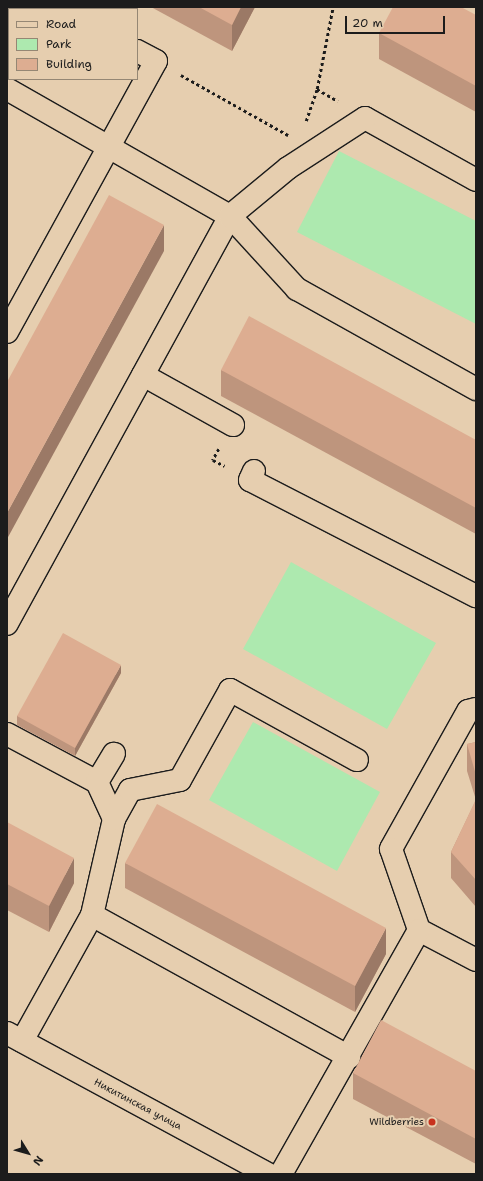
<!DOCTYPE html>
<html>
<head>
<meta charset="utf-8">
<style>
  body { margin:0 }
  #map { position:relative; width:483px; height:1181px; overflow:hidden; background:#e6ceaf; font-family:"Shantell Sans",sans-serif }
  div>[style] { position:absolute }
  .green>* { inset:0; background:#ade9af }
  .path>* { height:2.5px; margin-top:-1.25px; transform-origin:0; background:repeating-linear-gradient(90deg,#1c1c1c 0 3px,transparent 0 6px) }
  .roads { filter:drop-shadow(1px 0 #1c1c1c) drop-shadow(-1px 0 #1c1c1c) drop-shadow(0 1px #1c1c1c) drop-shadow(0 -1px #1c1c1c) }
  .minor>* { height:22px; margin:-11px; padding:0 11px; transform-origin:11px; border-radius:11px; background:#e6ceaf }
  .wall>* { inset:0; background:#be957d }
  .shaded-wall>* { inset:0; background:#9b7966 }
  .building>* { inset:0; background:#ddad91 }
  .dots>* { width:11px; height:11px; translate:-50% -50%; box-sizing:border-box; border:2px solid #e6ceaf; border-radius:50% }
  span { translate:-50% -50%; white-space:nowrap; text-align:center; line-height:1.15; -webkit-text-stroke:4px #e6ceaf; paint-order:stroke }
  .street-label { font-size:10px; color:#1c1c1c }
  .poi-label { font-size:10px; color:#1c1c1c }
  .right { translate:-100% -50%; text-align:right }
  .frame { position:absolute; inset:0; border:8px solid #1c1c1c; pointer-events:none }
  .legend { position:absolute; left:8px; top:8px; width:130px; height:72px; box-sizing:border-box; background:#e6ceaf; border:1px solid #958774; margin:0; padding:5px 7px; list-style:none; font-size:12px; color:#1c1c1c }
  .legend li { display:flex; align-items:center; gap:8px; height:20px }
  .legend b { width:20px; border:1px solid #958774 }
  .north { position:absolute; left:8px; top:1133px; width:40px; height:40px; -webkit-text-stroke:3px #e6ceaf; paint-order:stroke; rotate:127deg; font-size:11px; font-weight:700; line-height:16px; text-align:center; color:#1c1c1c }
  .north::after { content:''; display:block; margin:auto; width:14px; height:18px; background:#1c1c1c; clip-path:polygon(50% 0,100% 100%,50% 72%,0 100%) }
  .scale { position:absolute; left:345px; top:16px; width:100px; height:18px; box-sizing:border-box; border:2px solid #1c1c1c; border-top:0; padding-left:5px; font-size:12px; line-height:14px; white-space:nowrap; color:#1c1c1c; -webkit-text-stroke:3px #e6ceaf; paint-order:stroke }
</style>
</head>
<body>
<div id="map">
  <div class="green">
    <i style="clip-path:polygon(339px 151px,476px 221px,476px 324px,297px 232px)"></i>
    <i style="clip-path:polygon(291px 562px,436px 643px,387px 729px,243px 649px)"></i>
    <i style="clip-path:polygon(253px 722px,380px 792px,337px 871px,209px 800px)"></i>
  </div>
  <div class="path">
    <i style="left:181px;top:75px;width:123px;rotate:29.3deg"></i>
    <i style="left:317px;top:89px;width:24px;rotate:30deg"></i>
    <i style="left:306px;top:121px;width:34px;rotate:-71deg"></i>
    <i style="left:317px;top:89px;width:84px;rotate:-79deg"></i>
    <i style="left:219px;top:449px;width:13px;rotate:119deg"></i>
    <i style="left:213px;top:460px;width:13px;rotate:27deg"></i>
  </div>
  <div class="roads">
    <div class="minor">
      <i style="left:55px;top:7px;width:4px;rotate:27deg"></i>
      <i style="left:7px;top:89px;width:257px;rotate:29.7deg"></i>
      <i style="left:230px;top:216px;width:465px;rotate:118.7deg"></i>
      <i style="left:476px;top:180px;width:127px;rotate:-150.8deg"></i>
      <i style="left:365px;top:118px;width:92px;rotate:147deg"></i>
      <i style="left:288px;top:168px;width:75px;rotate:140.4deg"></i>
      <i style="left:230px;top:216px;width:99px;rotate:47.5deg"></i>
      <i style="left:297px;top:289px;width:205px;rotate:29.2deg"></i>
      <i style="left:7px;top:332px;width:309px;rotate:-61.2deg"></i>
      <i style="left:156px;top:61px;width:21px;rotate:-152deg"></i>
      <i style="left:143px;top:375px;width:103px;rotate:29.1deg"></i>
      <i style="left:254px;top:471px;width:10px;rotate:114deg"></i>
      <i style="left:250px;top:480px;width:254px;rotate:27.2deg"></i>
      <i style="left:476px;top:709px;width:8px;rotate:166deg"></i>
      <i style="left:468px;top:711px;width:158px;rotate:119.2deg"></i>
      <i style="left:391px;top:849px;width:86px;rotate:70.9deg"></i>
      <i style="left:419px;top:930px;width:64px;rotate:27.8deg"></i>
      <i style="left:7px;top:734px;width:102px;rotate:28.1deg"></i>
      <i style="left:97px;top:782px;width:41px;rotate:65.3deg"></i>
      <i style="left:97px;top:782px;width:33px;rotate:-59deg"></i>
      <i style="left:92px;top:915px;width:294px;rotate:28.9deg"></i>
      <i style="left:7px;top:1033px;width:297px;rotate:28.4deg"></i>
      <i style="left:22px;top:1041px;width:144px;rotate:-60.9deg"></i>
      <i style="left:92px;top:915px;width:98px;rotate:-77.1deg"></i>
      <i style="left:114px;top:819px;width:33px;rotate:-61deg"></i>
      <i style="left:130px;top:790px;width:51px;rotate:-11.3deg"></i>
      <i style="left:180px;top:780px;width:103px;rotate:-60.9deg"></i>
      <i style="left:230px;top:690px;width:145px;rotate:28.9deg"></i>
      <i style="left:281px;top:1174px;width:280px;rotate:-60.5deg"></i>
    </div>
  </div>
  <div class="wall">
    <i style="clip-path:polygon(151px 7px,255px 7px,232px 51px)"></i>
    <i style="clip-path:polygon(476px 15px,476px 112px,379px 59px,379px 33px)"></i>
    <i style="clip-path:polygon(221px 370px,476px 440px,476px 534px,221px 396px)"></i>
    <i style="clip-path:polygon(121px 673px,75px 756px,17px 725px,17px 716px)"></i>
    <i style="clip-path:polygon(476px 742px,476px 907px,451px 878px,451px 852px,476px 800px,467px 771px,467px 744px)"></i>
    <i style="clip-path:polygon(7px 822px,74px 883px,49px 932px,7px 910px)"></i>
    <i style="clip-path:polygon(125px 863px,386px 954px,355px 1012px,125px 888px)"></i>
    <i style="clip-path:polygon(476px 1071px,476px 1164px,353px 1099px,353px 1073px)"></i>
  </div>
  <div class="shaded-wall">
    <i style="clip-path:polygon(241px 7px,255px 7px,232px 51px,232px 25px)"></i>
    <i style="clip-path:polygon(164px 225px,164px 251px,7px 539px,7px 513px)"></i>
    <i style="clip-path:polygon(121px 665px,121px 673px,75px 756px,75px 748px)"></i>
    <i style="clip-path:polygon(74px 858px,74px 883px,49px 932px,49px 906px)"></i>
    <i style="clip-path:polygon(386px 928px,386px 954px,355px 1012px,355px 986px)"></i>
  </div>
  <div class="building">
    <i style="clip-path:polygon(199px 7px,241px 7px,232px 25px)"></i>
    <i style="clip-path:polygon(393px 7px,461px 7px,476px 15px,476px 86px,379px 33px)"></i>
    <i style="clip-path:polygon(109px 195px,164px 225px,7px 513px,7px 382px)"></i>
    <i style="clip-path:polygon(249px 316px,476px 440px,476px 508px,221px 370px)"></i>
    <i style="clip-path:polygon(63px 633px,121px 665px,75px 748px,17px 716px)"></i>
    <i style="clip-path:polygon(476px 742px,476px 775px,467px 744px)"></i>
    <i style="clip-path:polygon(476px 799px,476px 880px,451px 852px)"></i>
    <i style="clip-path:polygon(157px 804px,386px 928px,355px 986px,125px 863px)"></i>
    <i style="clip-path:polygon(7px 822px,74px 858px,49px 906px,7px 884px)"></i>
    <i style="clip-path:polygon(381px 1020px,476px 1071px,476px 1139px,353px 1073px)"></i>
  </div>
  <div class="dots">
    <i style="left:432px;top:1122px;background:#c8321e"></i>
  </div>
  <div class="street-label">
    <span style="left:138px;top:1104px;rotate:28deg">Никитинская улица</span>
  </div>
  <div class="poi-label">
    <span class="right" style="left:424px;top:1122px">Wildberries</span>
  </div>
  <div class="frame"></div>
  <ul class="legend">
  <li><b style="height:5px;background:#e6ceaf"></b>Road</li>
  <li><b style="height:11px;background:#ade9af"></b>Park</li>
  <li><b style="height:11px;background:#ddad91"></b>Building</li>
  </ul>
  <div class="north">N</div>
  <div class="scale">20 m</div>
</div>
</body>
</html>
